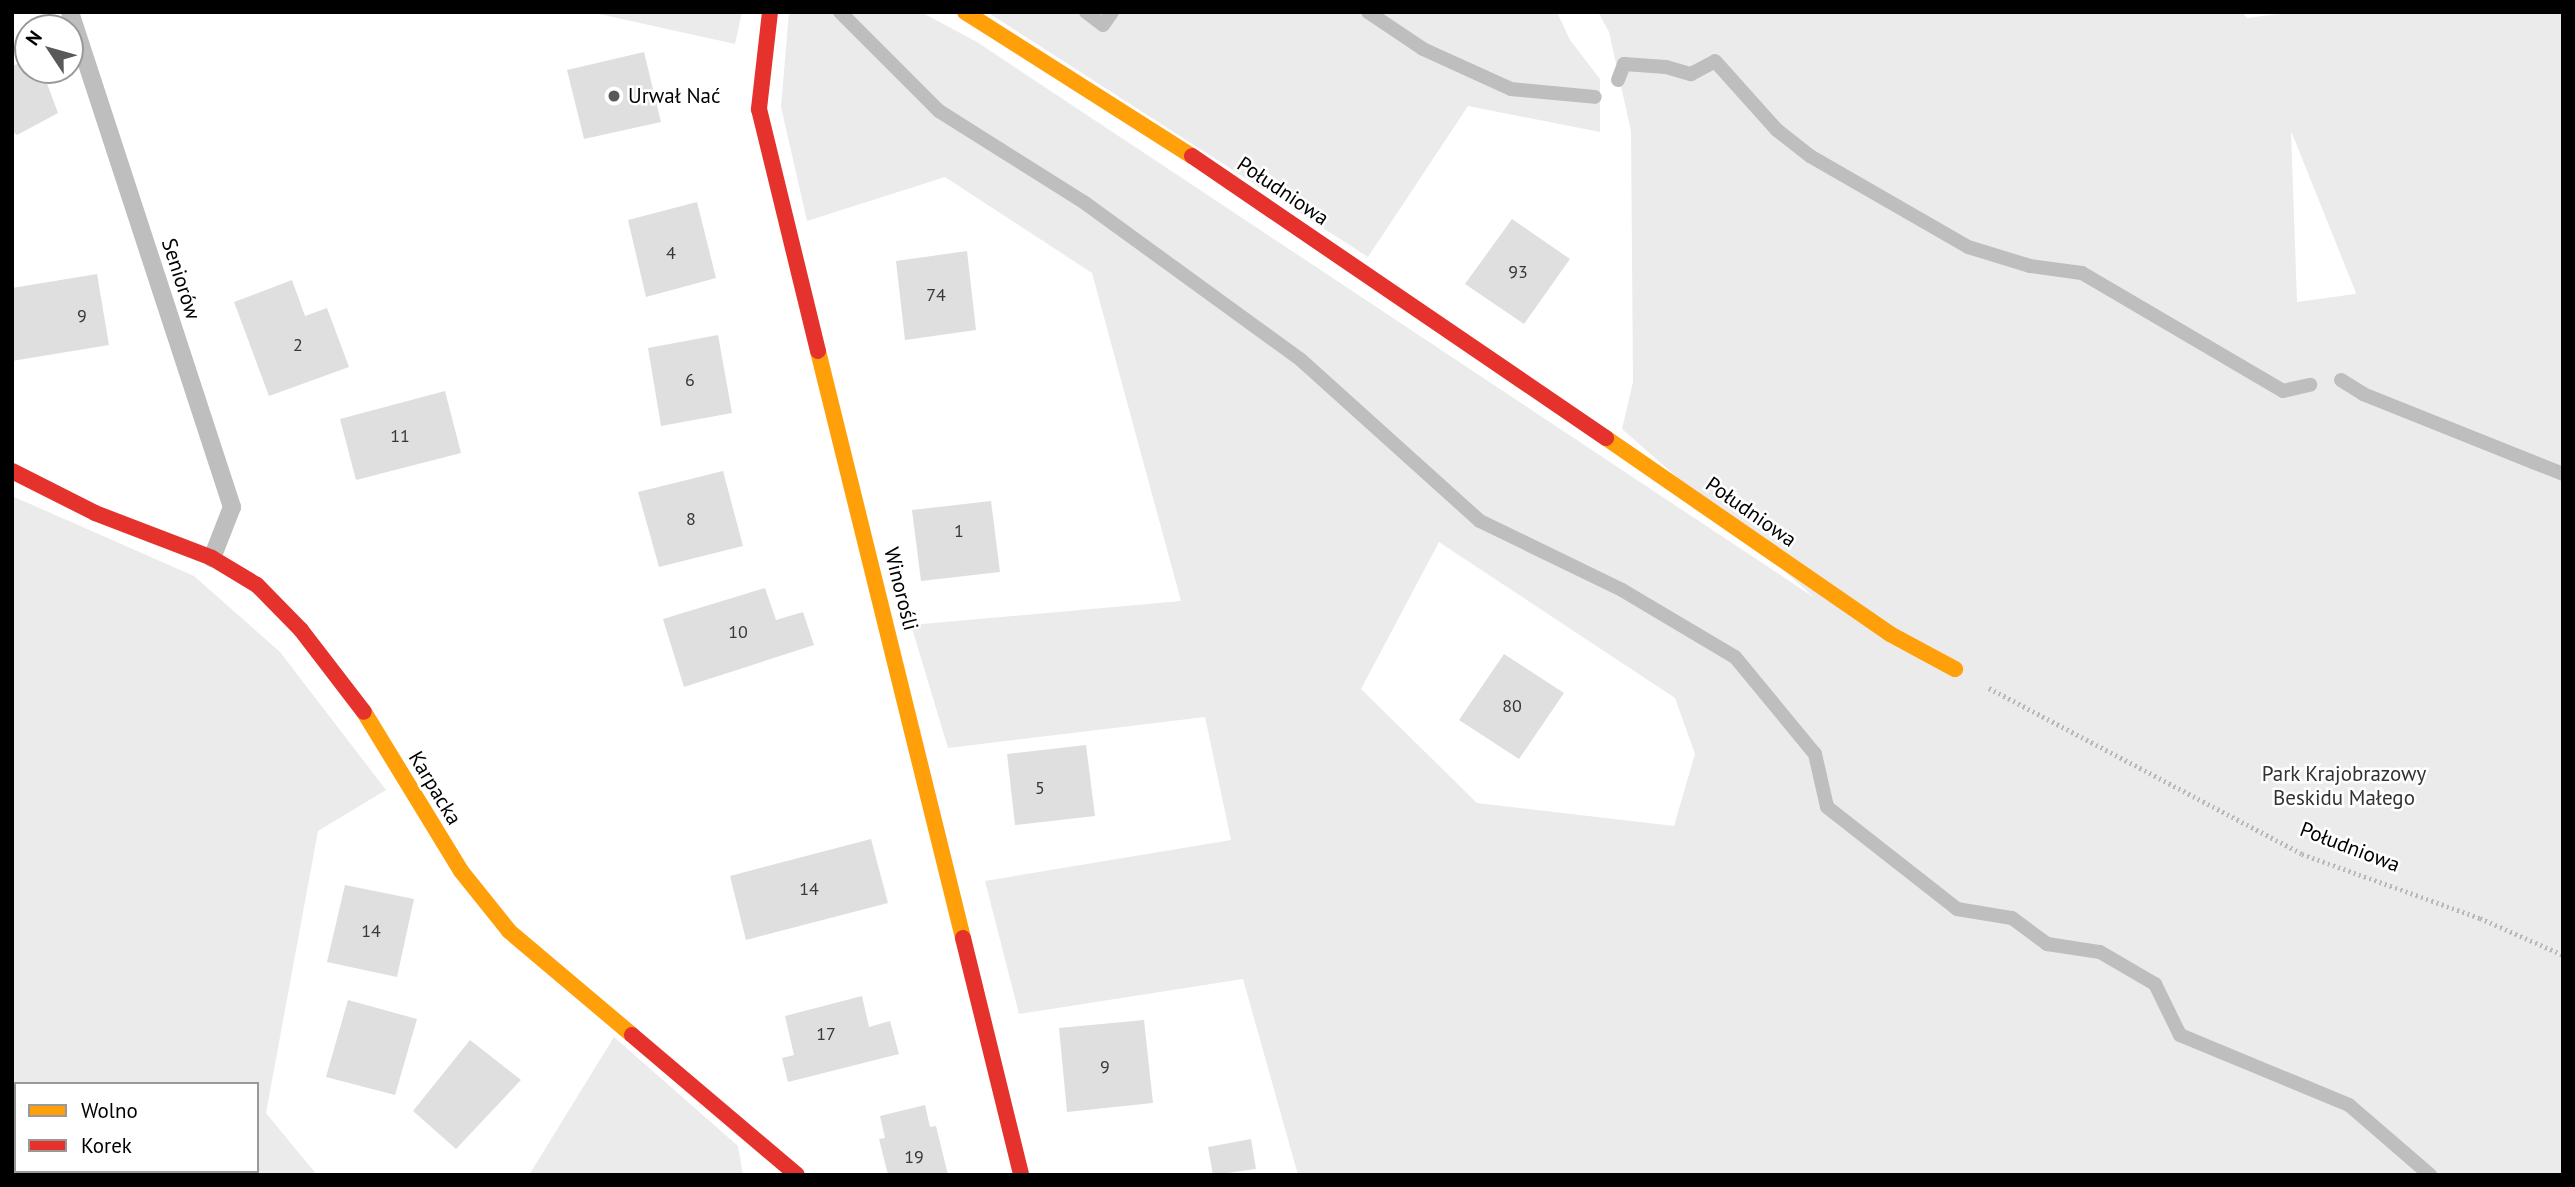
<!DOCTYPE html>
<html>
<head>
<meta charset="utf-8">
<style>
  body { margin:0 }
  #map { position:relative; width:2575px; height:1187px; overflow:hidden; background:#fff; font-family:"PT Sans",sans-serif }
  div>[style] { position:absolute }
  .green>* { inset:0; background:#ebebeb }
  .stream>* { height:14px; margin:-7px; padding:0 7px; transform-origin:7px; border-radius:7px; background:#bebebe }
  .building>* { inset:0; background:#dfdfdf }
  .path>* { height:4.5px; margin-top:-2.25px; transform-origin:0; background:repeating-linear-gradient(90deg,#b9b9b9 0 2px,transparent 0 5.5px) }
  .lane>* { height:18px; margin:-9px; padding:0 9px; transform-origin:9px; border-radius:9px; background:#bebebe }
  .slow>* { height:16px; margin:-8px; padding:0 8px; transform-origin:8px; border-radius:8px; background:#ff9f0a }
  .jam>* { height:16px; margin:-8px; padding:0 8px; transform-origin:8px; border-radius:8px; background:#e5322d }
  .dots>* { width:19px; height:19px; translate:-50% -50%; box-sizing:border-box; border:4px solid #fff; border-radius:50% }
  span { translate:-50% -50%; white-space:nowrap; text-align:center; line-height:1.15; -webkit-text-stroke:5px #fff; paint-order:stroke }
  .number-label { font-size:18px; color:#383838 }
  .number-label span { -webkit-text-stroke-width:0 }
  .poi-label { font-size:21px; color:#000 }
  .left { translate:0 -50%; text-align:left }
  .street-label { font-size:21px; color:#000 }
  .park-label { font-size:21px; color:#323232 }
  .frame { position:absolute; inset:0; border:14px solid #000; pointer-events:none }
  .legend { position:absolute; left:14px; top:1082px; width:245px; height:91px; box-sizing:border-box; background:#fff; border:2px solid #999; margin:0; padding:9px 12px; list-style:none; font-size:21px; color:#000 }
  .legend li { display:flex; align-items:center; gap:14px; height:35px }
  .legend b { width:35px; border:2px solid #999 }
  .north { position:absolute; left:14px; top:14px; width:70px; height:70px; box-sizing:border-box; background:#fff; border:2px solid #999; border-radius:50%; rotate:306deg; font-size:19px; font-weight:700; line-height:28px; text-align:center; color:#000 }
  .north::after { content:''; display:block; margin:auto; width:24px; height:32px; background:#595959; clip-path:polygon(50% 0,100% 100%,50% 72%,0 100%) }
</style>
</head>
<body>
<div id="map">
  <div class="green">
    <i style="clip-path:polygon(590px 12px,742px 12px,735px 44px)"></i>
    <i style="clip-path:polygon(evenodd,789px 12px,921px 12px,977px 42px,1815px 598px,1622px 429px,1633px 382px,1631px 131px,1609px 32px,1598px 12px,2242px 12px,2247px 18px,2294px 12px,2563px 12px,2563px 1175px,1298px 1175px,1243px 979px,1019px 1014px,985px 881px,1231px 840px,1205px 717px,948px 748px,911px 625px,1181px 601px,1092px 273px,945px 177px,807px 221px,781px 107px,789px 12px,2291px 131px,2356px 293px,2355px 294px,2297px 302px,2291px 131px,789px 12px,1439px 542px,1675px 698px,1695px 754px,1674px 826px,1477px 803px,1361px 689px,1439px 542px)"></i>
    <i style="clip-path:polygon(987px 12px,1557px 12px,1570px 40px,1600px 79px,1600px 132px,1468px 106px,1368px 257px)"></i>
    <i style="clip-path:polygon(evenodd,12px 496px,194px 576px,280px 652px,386px 790px,318px 831px,266px 1113px,317px 1175px,12px 1175px,12px 496px,16px 1084px,257px 1084px,257px 1171px,16px 1171px,16px 1084px)"></i>
    <i style="clip-path:polygon(614px 1037px,738px 1146px,743px 1175px,529px 1175px)"></i>
  </div>
  <div class="stream">
    <i style="left:840px;top:12px;width:140px;rotate:45deg"></i>
    <i style="left:939px;top:111px;width:173px;rotate:32.2deg"></i>
    <i style="left:1085px;top:203px;width:267px;rotate:36deg"></i>
    <i style="left:1301px;top:360px;width:241px;rotate:42deg"></i>
    <i style="left:1480px;top:521px;width:158px;rotate:25.9deg"></i>
    <i style="left:1622px;top:590px;width:131px;rotate:30.7deg"></i>
    <i style="left:1735px;top:657px;width:126px;rotate:50.5deg"></i>
    <i style="left:1815px;top:754px;width:54px;rotate:77.2deg"></i>
    <i style="left:1827px;top:807px;width:165px;rotate:38.1deg"></i>
    <i style="left:1957px;top:909px;width:56px;rotate:9.3deg"></i>
    <i style="left:2012px;top:918px;width:44px;rotate:36.6deg"></i>
    <i style="left:2047px;top:944px;width:54px;rotate:8.6deg"></i>
    <i style="left:2100px;top:952px;width:64px;rotate:30.2deg"></i>
    <i style="left:2155px;top:984px;width:57px;rotate:63.9deg"></i>
    <i style="left:2180px;top:1035px;width:183px;rotate:22.5deg"></i>
    <i style="left:2349px;top:1105px;width:107px;rotate:40.8deg"></i>
    <i style="left:1086px;top:12px;width:21px;rotate:37deg"></i>
    <i style="left:1103px;top:25px;width:16px;rotate:-55deg"></i>
    <i style="left:1368px;top:12px;width:66px;rotate:33.9deg"></i>
    <i style="left:1423px;top:49px;width:97px;rotate:24.4deg"></i>
    <i style="left:1511px;top:89px;width:84px;rotate:5.4deg"></i>
    <i style="left:1618px;top:80px;width:17px;rotate:-69deg"></i>
    <i style="left:1624px;top:64px;width:42px;rotate:4.1deg"></i>
    <i style="left:1666px;top:67px;width:26px;rotate:16deg"></i>
    <i style="left:1691px;top:74px;width:27px;rotate:-28deg"></i>
    <i style="left:1715px;top:61px;width:93px;rotate:48.1deg"></i>
    <i style="left:1777px;top:130px;width:42px;rotate:38.2deg"></i>
    <i style="left:1810px;top:156px;width:182px;rotate:29.9deg"></i>
    <i style="left:1968px;top:247px;width:65px;rotate:17deg"></i>
    <i style="left:2030px;top:266px;width:52px;rotate:7.7deg"></i>
    <i style="left:2082px;top:273px;width:233px;rotate:30.4deg"></i>
    <i style="left:2283px;top:391px;width:28px;rotate:-13deg"></i>
    <i style="left:2341px;top:380px;width:26px;rotate:32deg"></i>
    <i style="left:2363px;top:394px;width:215px;rotate:21.8deg"></i>
    <i style="left:12px;top:1134px;width:4px"></i>
    <i style="left:201px;top:1171px;width:8px;rotate:30deg"></i>
  </div>
  <div class="building">
    <i style="clip-path:polygon(644px 52px,661px 122px,584px 139px,567px 70px)"></i>
    <i style="clip-path:polygon(28px 60px,28px 70px,42px 70px,58px 113px,17px 135px,12px 131px,12px 66px)"></i>
    <i style="clip-path:polygon(697px 202px,716px 278px,646px 297px,628px 220px)"></i>
    <i style="clip-path:polygon(1512px 219px,1570px 259px,1524px 324px,1465px 284px)"></i>
    <i style="clip-path:polygon(967px 251px,976px 330px,905px 340px,896px 261px)"></i>
    <i style="clip-path:polygon(97px 274px,109px 345px,12px 361px,12px 288px)"></i>
    <i style="clip-path:polygon(292px 280px,305px 316px,327px 308px,349px 367px,269px 396px,234px 302px)"></i>
    <i style="clip-path:polygon(718px 335px,732px 413px,661px 426px,648px 348px)"></i>
    <i style="clip-path:polygon(445px 391px,461px 453px,356px 480px,340px 419px)"></i>
    <i style="clip-path:polygon(723px 471px,743px 546px,659px 567px,638px 492px)"></i>
    <i style="clip-path:polygon(991px 501px,1000px 572px,921px 581px,912px 510px)"></i>
    <i style="clip-path:polygon(765px 588px,776px 620px,803px 612px,814px 645px,684px 687px,663px 619px)"></i>
    <i style="clip-path:polygon(1504px 654px,1564px 693px,1519px 759px,1459px 720px)"></i>
    <i style="clip-path:polygon(1086px 745px,1095px 816px,1015px 825px,1007px 754px)"></i>
    <i style="clip-path:polygon(871px 839px,888px 903px,746px 940px,730px 876px)"></i>
    <i style="clip-path:polygon(345px 885px,414px 899px,397px 977px,327px 962px)"></i>
    <i style="clip-path:polygon(862px 996px,869px 1027px,890px 1021px,899px 1054px,788px 1082px,782px 1058px,794px 1055px,785px 1016px)"></i>
    <i style="clip-path:polygon(348px 1000px,417px 1019px,395px 1095px,326px 1077px)"></i>
    <i style="clip-path:polygon(1144px 1020px,1153px 1103px,1067px 1112px,1059px 1028px)"></i>
    <i style="clip-path:polygon(470px 1040px,521px 1080px,456px 1149px,413px 1111px)"></i>
    <i style="clip-path:polygon(925px 1105px,930px 1127px,936px 1126px,948px 1175px,888px 1175px,879px 1139px,885px 1138px,880px 1116px)"></i>
    <i style="clip-path:polygon(1251px 1139px,1256px 1169px,1213px 1175px,1208px 1147px)"></i>
  </div>
  <div class="path">
    <i style="left:1989px;top:688px;width:354px;rotate:27.9deg"></i>
    <i style="left:2302px;top:854px;width:189px;rotate:19.8deg"></i>
    <i style="left:2480px;top:918px;width:91px;rotate:24deg"></i>
  </div>
  <div class="lane">
    <i style="left:70px;top:12px;width:521px;rotate:71.88deg"></i>
    <i style="left:232px;top:507px;width:55px;rotate:111.4deg"></i>
  </div>
  <div class="slow">
    <i style="left:965px;top:12px;width:269px;rotate:32.4deg"></i>
    <i style="left:818px;top:351px;width:605px;rotate:76.12deg"></i>
    <i style="left:1606px;top:438px;width:345px;rotate:34.6deg"></i>
    <i style="left:1890px;top:634px;width:74px;rotate:28.3deg"></i>
    <i style="left:364px;top:712px;width:186px;rotate:58.6deg"></i>
    <i style="left:461px;top:871px;width:77px;rotate:51.3deg"></i>
    <i style="left:509px;top:931px;width:161px;rotate:40.2deg"></i>
  </div>
  <div class="jam">
    <i style="left:770px;top:12px;width:98px;rotate:96.5deg"></i>
    <i style="left:759px;top:109px;width:249px;rotate:76.3deg"></i>
    <i style="left:1192px;top:156px;width:501px;rotate:34.26deg"></i>
    <i style="left:12px;top:471px;width:93px;rotate:26.8deg"></i>
    <i style="left:95px;top:513px;width:125px;rotate:21deg"></i>
    <i style="left:212px;top:558px;width:52px;rotate:31deg"></i>
    <i style="left:257px;top:585px;width:63px;rotate:45.6deg"></i>
    <i style="left:301px;top:630px;width:103px;rotate:52.5deg"></i>
    <i style="left:963px;top:938px;width:244px;rotate:76.2deg"></i>
    <i style="left:632px;top:1035px;width:216px;rotate:40.3deg"></i>
  </div>
  <div class="dots">
    <i style="left:614px;top:96px;background:#595959"></i>
  </div>
  <div class="number-label">
    <span style="left:671px;top:253px">4</span>
    <span style="left:1518px;top:272px">93</span>
    <span style="left:936px;top:295px">74</span>
    <span style="left:82px;top:316px">9</span>
    <span style="left:298px;top:345px">2</span>
    <span style="left:690px;top:380px">6</span>
    <span style="left:400px;top:436px">11</span>
    <span style="left:691px;top:519px">8</span>
    <span style="left:959px;top:531px">1</span>
    <span style="left:738px;top:632px">10</span>
    <span style="left:1512px;top:706px">80</span>
    <span style="left:1040px;top:788px">5</span>
    <span style="left:809px;top:889px">14</span>
    <span style="left:371px;top:931px">14</span>
    <span style="left:826px;top:1034px">17</span>
    <span style="left:1105px;top:1067px">9</span>
    <span style="left:914px;top:1157px">19</span>
  </div>
  <div class="poi-label">
    <span class="left" style="left:628px;top:96px">Urwał Nać</span>
  </div>
  <div class="street-label">
    <span style="left:1283px;top:191px;rotate:34deg">Południowa</span>
    <span style="left:181px;top:279px;rotate:72deg">Seniorów</span>
    <span style="left:1751px;top:512px;rotate:35deg">Południowa</span>
    <span style="left:901px;top:589px;rotate:76deg">Winorośli</span>
    <span style="left:435px;top:788px;rotate:59deg">Karpacka</span>
    <span style="left:2350px;top:847px;rotate:21deg">Południowa</span>
  </div>
  <div class="park-label">
    <span style="left:2344px;top:786px">Park Krajobrazowy<br>Beskidu Małego</span>
  </div>
  <div class="frame"></div>
  <ul class="legend">
  <li><b style="height:9px;background:#ff9f0a"></b>Wolno</li>
  <li><b style="height:9px;background:#e5322d"></b>Korek</li>
  </ul>
  <div class="north">N</div>
</div>
</body>
</html>
